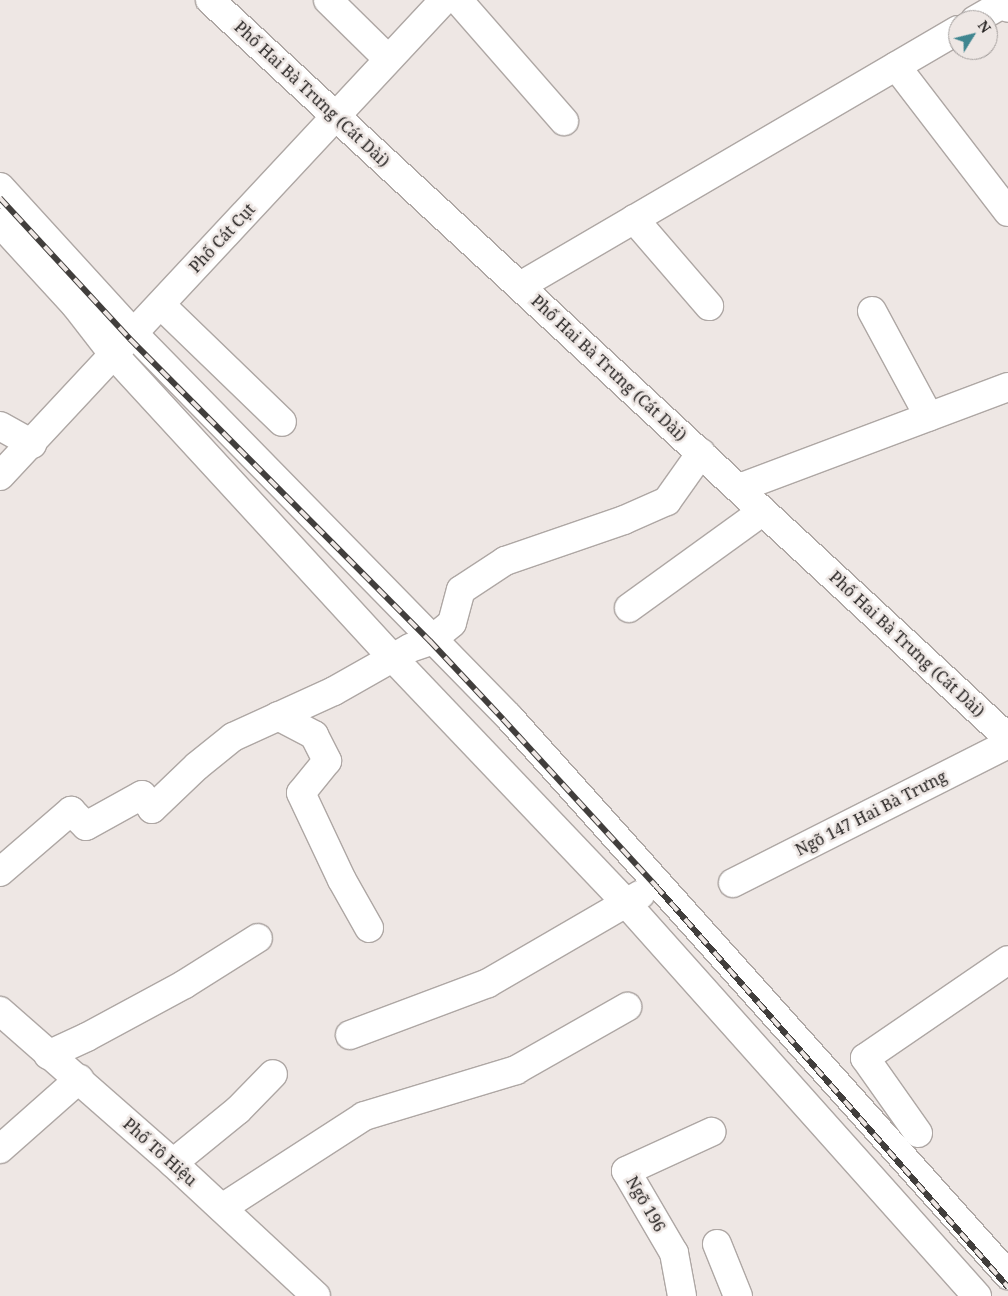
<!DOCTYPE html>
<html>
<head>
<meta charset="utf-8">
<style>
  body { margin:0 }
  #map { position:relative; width:1008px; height:1296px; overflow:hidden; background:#eee7e4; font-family:"Noto Serif",serif }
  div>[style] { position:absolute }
  .roads { filter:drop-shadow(1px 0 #aea7a4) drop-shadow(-1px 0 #aea7a4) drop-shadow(0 1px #aea7a4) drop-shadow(0 -1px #aea7a4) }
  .minor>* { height:28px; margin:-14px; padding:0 14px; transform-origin:14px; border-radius:14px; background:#fff }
  .major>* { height:28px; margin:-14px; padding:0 14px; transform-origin:14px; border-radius:14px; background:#fff }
  .rail>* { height:5.5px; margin-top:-2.75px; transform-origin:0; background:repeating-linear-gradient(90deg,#eee7e4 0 11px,#413e3c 0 22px); box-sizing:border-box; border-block:1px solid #413e3c }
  span { translate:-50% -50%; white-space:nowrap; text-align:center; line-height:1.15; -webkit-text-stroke:5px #eee7e4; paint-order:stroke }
  .street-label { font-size:16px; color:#272423 }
  .north { position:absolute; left:948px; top:10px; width:50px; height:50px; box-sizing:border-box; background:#eee7e4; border:1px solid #9e9997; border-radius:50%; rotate:54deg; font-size:14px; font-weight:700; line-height:20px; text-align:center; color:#272423 }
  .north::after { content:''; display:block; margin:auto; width:18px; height:22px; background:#408690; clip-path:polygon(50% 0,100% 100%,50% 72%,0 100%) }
</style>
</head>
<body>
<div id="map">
  <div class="roads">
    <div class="minor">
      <i style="left:328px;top:0;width:84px;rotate:44.5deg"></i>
      <i style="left:458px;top:0;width:161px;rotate:48.8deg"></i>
      <i style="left:975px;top:20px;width:34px;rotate:-30deg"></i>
      <i style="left:1004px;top:3px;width:6px;rotate:51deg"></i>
      <i style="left:896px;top:66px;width:184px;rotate:52.5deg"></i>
      <i style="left:0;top:187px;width:199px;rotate:47.6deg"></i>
      <i style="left:134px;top:334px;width:536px;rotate:45.6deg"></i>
      <i style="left:509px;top:717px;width:749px;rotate:48.19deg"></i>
      <i style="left:634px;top:219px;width:115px;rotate:49.2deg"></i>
      <i style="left:0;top:223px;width:113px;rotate:47.5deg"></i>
      <i style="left:76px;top:306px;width:62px;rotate:52.2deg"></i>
      <i style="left:114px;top:355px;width:412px;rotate:47.4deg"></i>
      <i style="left:393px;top:658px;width:338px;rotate:46.4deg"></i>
      <i style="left:626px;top:903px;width:527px;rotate:48.23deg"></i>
      <i style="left:520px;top:286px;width:507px;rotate:-30.31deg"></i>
      <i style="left:161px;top:305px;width:168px;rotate:44deg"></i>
      <i style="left:872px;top:311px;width:120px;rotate:61.7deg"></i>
      <i style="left:0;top:426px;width:37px;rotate:29deg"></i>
      <i style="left:0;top:476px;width:651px;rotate:-46.99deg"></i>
      <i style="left:739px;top:488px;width:287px;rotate:-20.6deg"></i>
      <i style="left:629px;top:608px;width:165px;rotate:-35.9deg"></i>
      <i style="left:278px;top:716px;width:41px;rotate:27.8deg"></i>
      <i style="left:314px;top:735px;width:29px;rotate:63deg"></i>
      <i style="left:327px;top:761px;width:41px;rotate:129.1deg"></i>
      <i style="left:301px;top:793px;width:96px;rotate:64.8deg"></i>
      <i style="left:342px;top:880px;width:55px;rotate:60.6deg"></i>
      <i style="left:0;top:872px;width:94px;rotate:-40.7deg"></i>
      <i style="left:71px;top:811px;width:21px;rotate:45deg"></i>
      <i style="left:86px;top:826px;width:64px;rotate:-29deg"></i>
      <i style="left:142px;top:795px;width:17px;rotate:54deg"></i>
      <i style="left:152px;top:809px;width:62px;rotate:-43.7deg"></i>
      <i style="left:197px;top:766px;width:46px;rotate:-38.9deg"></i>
      <i style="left:233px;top:737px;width:111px;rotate:-24.5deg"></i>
      <i style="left:334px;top:691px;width:87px;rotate:-29.5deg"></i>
      <i style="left:410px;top:648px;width:21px;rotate:-19deg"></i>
      <i style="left:430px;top:641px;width:28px;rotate:-39deg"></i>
      <i style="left:452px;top:623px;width:34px;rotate:-75deg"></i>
      <i style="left:461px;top:590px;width:53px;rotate:-33.4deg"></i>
      <i style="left:505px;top:561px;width:126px;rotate:-19deg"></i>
      <i style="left:624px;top:520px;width:47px;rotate:-23.8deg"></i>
      <i style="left:667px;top:501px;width:59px;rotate:-54.7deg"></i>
      <i style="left:733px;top:883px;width:308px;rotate:-26.8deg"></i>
      <i style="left:350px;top:1035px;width:147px;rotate:-20.6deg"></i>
      <i style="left:488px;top:983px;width:176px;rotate:-30.1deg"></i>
      <i style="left:48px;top:1055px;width:43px;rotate:-24.8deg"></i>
      <i style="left:87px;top:1037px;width:111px;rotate:-28.4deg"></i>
      <i style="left:185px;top:984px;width:86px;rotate:-32.2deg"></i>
      <i style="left:918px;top:1133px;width:92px;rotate:-125.2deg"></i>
      <i style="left:865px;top:1058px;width:173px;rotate:-34.4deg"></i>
      <i style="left:0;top:1149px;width:106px;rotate:-41.5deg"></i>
      <i style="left:173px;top:1163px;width:84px;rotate:-39.2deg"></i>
      <i style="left:238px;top:1110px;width:50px;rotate:-45.8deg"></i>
      <i style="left:222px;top:1208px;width:169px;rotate:-32.9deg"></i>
      <i style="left:364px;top:1116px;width:159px;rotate:-16.8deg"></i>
      <i style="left:516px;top:1070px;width:128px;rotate:-29.6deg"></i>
      <i style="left:717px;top:1244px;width:56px;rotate:68deg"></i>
      <i style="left:682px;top:1296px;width:44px;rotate:-100.5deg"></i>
      <i style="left:674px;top:1253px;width:95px;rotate:-120.3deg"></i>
      <i style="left:626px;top:1171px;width:94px;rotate:-24.6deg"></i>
    </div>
    <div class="major">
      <i style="left:210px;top:0;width:1087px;rotate:42.76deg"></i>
      <i style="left:0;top:1011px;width:230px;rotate:41.3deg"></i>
      <i style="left:173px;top:1163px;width:195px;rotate:42.9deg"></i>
    </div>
  </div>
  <div class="rail">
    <i style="left:0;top:198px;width:192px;rotate:47.3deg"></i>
    <i style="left:130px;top:339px;width:426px;rotate:45.2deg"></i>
    <i style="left:430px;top:641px;width:107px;rotate:46.9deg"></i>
    <i style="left:503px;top:719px;width:226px;rotate:47.5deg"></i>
    <i style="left:656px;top:886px;width:534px;rotate:48.72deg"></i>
  </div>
  <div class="street-label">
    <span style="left:312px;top:94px;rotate:43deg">Phố Hai Bà Trưng (Cát Dài)</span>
    <span style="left:222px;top:238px;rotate:-47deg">Phố Cát Cụt</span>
    <span style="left:609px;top:368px;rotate:43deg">Phố Hai Bà Trưng (Cát Dài)</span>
    <span style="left:907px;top:644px;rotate:43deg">Phố Hai Bà Trưng (Cát Dài)</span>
    <span style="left:871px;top:813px;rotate:-27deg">Ngõ 147 Hai Bà Trưng</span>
    <span style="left:160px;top:1152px;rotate:42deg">Phố Tô Hiệu</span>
    <span style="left:646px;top:1204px;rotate:60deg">Ngõ 196</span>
  </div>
  <div class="north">N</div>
</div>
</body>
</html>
